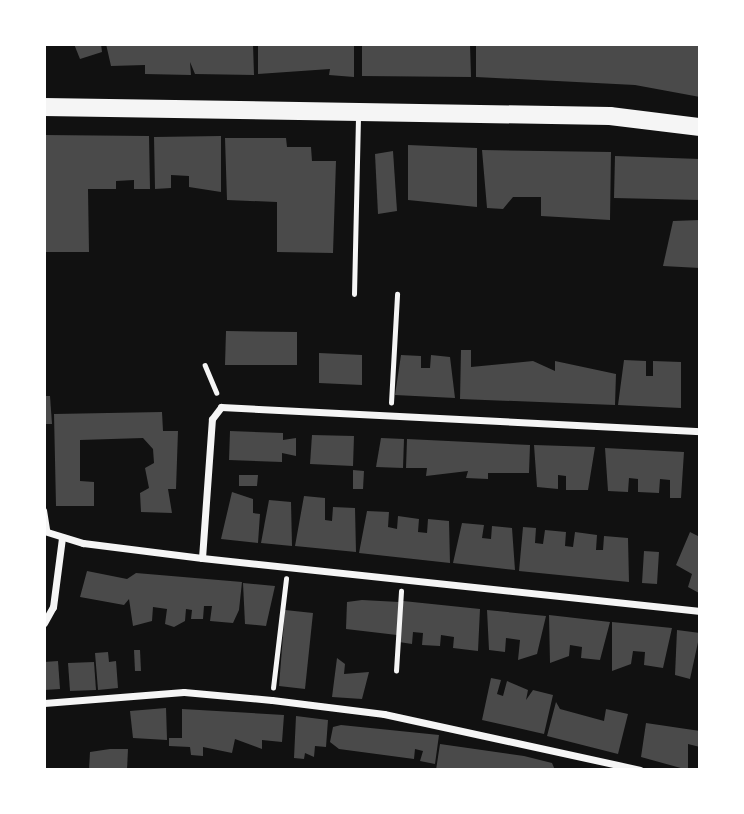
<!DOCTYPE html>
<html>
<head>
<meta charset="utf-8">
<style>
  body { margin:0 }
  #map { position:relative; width:744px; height:814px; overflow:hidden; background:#111; font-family:Literata,serif }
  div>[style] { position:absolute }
  .building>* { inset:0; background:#4a4a4a }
  .path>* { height:4.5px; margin:-2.25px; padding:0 2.25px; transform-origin:2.25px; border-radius:2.25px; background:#f5f5f5 }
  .service>* { height:5px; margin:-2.5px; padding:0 2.5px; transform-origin:2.5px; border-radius:2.5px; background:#f5f5f5 }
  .minor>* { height:7px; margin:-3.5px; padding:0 3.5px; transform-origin:3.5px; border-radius:3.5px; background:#f5f5f5 }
  .primary>* { height:18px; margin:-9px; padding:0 9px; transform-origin:9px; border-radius:9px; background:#f5f5f5 }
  span { translate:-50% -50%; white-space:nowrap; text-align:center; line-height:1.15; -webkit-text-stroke:7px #fff; paint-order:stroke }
  .frame { position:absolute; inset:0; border:46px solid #fff; pointer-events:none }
</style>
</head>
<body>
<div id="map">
  <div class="building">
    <i style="clip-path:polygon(74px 44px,101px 44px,102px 52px,80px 59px)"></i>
    <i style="clip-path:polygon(106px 44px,253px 44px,254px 75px,195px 74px,190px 62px,191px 75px,145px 74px,145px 65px,111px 66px)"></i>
    <i style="clip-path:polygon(258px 44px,354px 44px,354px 77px,329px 75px,330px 69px,258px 74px)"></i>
    <i style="clip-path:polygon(362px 44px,470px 44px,471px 77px,362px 76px)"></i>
    <i style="clip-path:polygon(476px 44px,700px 44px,700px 97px,635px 85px,476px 77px)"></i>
    <i style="clip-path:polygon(44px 135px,149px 136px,150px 189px,134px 189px,134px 180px,116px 181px,116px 189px,88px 189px,89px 252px,44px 252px)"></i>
    <i style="clip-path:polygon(221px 136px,221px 192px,189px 187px,189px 176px,171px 175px,171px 188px,155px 189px,154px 137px)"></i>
    <i style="clip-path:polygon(225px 138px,286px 138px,287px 147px,311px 147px,312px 161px,336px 161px,333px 253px,277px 252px,277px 202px,227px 200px)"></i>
    <i style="clip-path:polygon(408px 145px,477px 148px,477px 207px,408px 200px)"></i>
    <i style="clip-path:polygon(482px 150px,611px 152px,610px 220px,541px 216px,541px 197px,513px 197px,503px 209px,487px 208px)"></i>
    <i style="clip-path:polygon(393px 151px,397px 211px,378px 214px,375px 154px)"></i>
    <i style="clip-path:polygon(615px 156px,700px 159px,700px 200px,614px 198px)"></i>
    <i style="clip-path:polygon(700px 220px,700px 268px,663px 266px,673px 221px)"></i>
    <i style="clip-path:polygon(226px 331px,297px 332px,297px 365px,225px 365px)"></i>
    <i style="clip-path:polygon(461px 350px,471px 350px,471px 367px,533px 361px,555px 371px,555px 361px,616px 374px,615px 405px,460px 399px)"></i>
    <i style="clip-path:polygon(319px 353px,362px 355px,362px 385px,319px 383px)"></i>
    <i style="clip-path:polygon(401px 355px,421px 356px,421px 368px,430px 368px,431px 355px,450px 357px,455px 398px,395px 395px)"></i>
    <i style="clip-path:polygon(624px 360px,646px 361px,646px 376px,653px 376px,653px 361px,681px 362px,681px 408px,618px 405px)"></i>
    <i style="clip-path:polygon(44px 396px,50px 396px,52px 424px,44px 424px)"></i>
    <i style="clip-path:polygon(162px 412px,163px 431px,178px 431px,176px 489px,168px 489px,172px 513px,141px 512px,140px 493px,149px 488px,145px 468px,154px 463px,153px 449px,143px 438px,80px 440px,80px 481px,94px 482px,94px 506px,56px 506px,54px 414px)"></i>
    <i style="clip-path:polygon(230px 431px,283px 433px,283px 440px,296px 438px,296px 456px,282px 453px,282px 462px,229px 460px)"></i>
    <i style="clip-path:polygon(312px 435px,354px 436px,353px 466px,310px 464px)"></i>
    <i style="clip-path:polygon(381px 438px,404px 439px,403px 468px,376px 467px)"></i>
    <i style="clip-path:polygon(407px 439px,530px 445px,529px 473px,488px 473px,488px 479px,466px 478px,468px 471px,426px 476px,427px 468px,406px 468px)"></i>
    <i style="clip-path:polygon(534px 445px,595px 447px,588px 490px,566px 490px,566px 476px,558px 475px,558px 489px,537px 487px)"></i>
    <i style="clip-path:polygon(605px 448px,684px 452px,681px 498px,670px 498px,670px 480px,660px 479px,659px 493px,638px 492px,638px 479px,629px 478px,628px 492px,608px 491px)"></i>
    <i style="clip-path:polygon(353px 470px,364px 471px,363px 489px,353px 489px)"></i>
    <i style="clip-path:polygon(239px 475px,258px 475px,257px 486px,239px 486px)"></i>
    <i style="clip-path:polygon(232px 492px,253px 499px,253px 513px,260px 514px,258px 543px,221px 539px)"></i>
    <i style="clip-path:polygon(304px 496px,325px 498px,325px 520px,332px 521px,333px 507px,355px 508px,356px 552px,295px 546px)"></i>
    <i style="clip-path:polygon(269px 500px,291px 502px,292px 546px,261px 543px)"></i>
    <i style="clip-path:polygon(367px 511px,389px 512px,388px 527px,397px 529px,398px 516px,419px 519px,418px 532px,427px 533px,428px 519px,449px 521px,450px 563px,359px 553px)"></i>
    <i style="clip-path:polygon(462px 523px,484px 525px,482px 538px,491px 539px,492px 526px,512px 528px,515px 570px,453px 563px)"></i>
    <i style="clip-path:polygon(523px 527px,536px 528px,535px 543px,543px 544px,545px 530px,566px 532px,565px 546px,573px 547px,575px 532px,597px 535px,596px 550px,603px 550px,604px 536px,628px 538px,629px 582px,519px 571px)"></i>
    <i style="clip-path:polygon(690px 532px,700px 537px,699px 593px,688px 587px,692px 574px,676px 565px)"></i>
    <i style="clip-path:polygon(644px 551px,659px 552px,657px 584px,642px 583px)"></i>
    <i style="clip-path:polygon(87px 571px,127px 579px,136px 573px,242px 582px,239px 610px,233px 623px,210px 621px,212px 606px,204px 606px,203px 619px,191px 619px,192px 610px,186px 609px,185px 621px,174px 627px,165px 624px,167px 609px,153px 607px,152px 621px,133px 626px,129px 599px,124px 605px,80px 597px)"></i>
    <i style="clip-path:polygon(243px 583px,275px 586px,266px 626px,245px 624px)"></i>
    <i style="clip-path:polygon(362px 600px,399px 602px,397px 635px,346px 629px,347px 602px)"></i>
    <i style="clip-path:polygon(403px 601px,480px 609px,478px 651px,453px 648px,454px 637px,441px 635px,440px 646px,422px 645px,423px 633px,413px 632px,412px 644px,399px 642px)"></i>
    <i style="clip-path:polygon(285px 610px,313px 613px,305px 689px,279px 686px)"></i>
    <i style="clip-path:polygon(487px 610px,546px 616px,537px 654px,518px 660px,520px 640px,506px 638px,505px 652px,489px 650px)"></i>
    <i style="clip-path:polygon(549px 615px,610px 622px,600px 660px,581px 658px,582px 647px,570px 645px,569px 656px,550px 663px)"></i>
    <i style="clip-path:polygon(612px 622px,672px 628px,663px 668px,644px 665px,645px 652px,633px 651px,631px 664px,612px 671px)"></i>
    <i style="clip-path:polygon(677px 630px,700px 633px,690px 679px,675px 675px)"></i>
    <i style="clip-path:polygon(134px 650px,140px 650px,141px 671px,135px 671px)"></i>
    <i style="clip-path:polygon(108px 652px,109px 662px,116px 661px,118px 688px,98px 690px,95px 653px)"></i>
    <i style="clip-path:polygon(337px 658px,345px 664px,344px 674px,369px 672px,362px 699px,332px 697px)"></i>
    <i style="clip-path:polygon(58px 661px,60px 689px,44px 690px,44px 662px)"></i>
    <i style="clip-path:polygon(94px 662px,96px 690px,70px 691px,68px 663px)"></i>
    <i style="clip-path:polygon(491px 678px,501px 680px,497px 694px,503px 696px,507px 681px,528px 690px,526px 700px,533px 690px,553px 695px,544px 734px,482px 720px)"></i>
    <i style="clip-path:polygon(556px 702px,560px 709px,604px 721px,606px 709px,628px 714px,618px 754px,547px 736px)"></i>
    <i style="clip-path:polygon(166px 708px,167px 740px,133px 738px,130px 711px)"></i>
    <i style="clip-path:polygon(182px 709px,284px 715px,282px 742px,262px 740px,262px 749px,235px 739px,232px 753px,203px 747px,203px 756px,191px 755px,190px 747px,169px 746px,169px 738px,182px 738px)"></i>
    <i style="clip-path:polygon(296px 716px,328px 720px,326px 747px,315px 746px,314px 757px,305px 753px,304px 759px,294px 758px)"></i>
    <i style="clip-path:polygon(646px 723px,700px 731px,700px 747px,688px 744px,688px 770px,641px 757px)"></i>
    <i style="clip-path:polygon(341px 725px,439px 735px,435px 764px,420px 761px,423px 751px,415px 749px,414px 759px,339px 749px,330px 742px,333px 727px)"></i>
    <i style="clip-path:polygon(440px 744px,524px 756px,552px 763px,555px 770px,436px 770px)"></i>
    <i style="clip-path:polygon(110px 749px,128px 749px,127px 770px,89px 770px,90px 752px)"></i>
  </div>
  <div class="path">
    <i style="left:205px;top:365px;width:30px;rotate:67deg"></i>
    <i style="left:391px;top:403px;width:109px;rotate:-86.8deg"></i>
    <i style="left:396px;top:671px;width:80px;rotate:-86.4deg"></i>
    <i style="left:273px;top:688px;width:110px;rotate:-83.2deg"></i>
  </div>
  <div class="service">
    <i style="left:354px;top:294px;width:178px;rotate:-88.7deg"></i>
    <i style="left:44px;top:510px;width:20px;rotate:81deg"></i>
  </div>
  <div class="minor">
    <i style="left:44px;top:531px;width:41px;rotate:17.1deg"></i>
    <i style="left:83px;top:543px;width:120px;rotate:7.2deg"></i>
    <i style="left:202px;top:558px;width:501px;rotate:6.07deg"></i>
    <i style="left:202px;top:558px;width:139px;rotate:-85.9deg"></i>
    <i style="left:212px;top:419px;width:15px;rotate:-53deg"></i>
    <i style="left:221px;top:407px;width:480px;rotate:2.9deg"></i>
    <i style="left:44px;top:623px;width:18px;rotate:-61deg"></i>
    <i style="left:53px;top:607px;width:70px;rotate:-82.6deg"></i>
    <i style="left:44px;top:703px;width:140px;rotate:-4.5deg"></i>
    <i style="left:184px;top:692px;width:88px;rotate:5.2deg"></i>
    <i style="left:272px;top:700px;width:113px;rotate:7.1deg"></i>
    <i style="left:384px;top:714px;width:262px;rotate:12.3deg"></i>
  </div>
  <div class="primary">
    <i style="left:44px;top:107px;width:566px;rotate:0.91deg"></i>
    <i style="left:610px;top:116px;width:91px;rotate:7deg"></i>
  </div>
  <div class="frame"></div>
</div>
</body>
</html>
